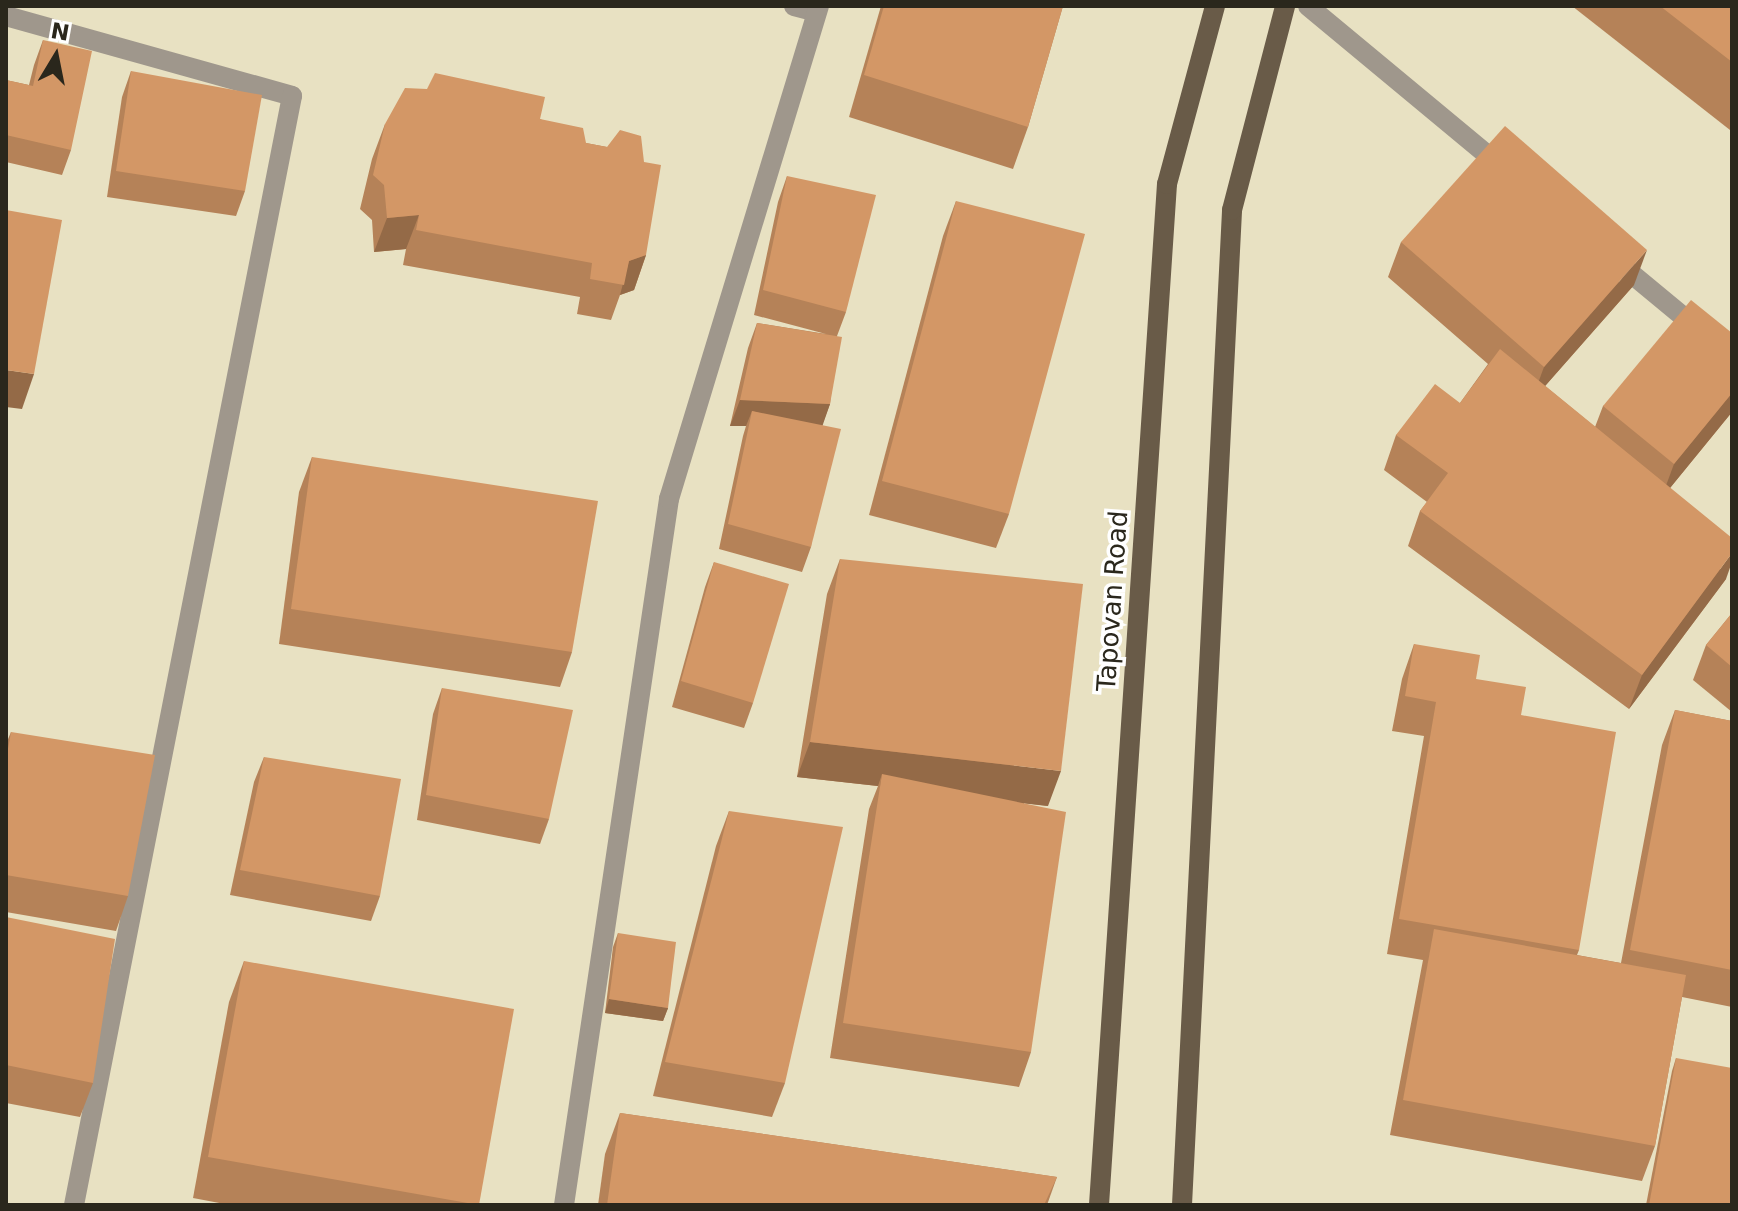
<!DOCTYPE html>
<html>
<head>
<meta charset="utf-8">
<style>
  body { margin:0 }
  #map { position:relative; width:1738px; height:1211px; overflow:hidden; background:#e8e1c2; font-family:"DejaVu Sans",sans-serif }
  div>[style] { position:absolute }
  .minor>* { height:20px; margin:-10px; padding:0 10px; transform-origin:10px; border-radius:10px; background:#9f978c }
  .major>* { height:20px; margin:-10px; padding:0 10px; transform-origin:10px; border-radius:10px; background:#695b48 }
  .wall>* { inset:0; background:#b58258 }
  .shaded-wall>* { inset:0; background:#946a47 }
  .building>* { inset:0; background:#d39766 }
  span { translate:-50% -50%; white-space:nowrap; text-align:center; line-height:1.15; -webkit-text-stroke:7px #fff; paint-order:stroke }
  .street-label { font-size:26px; color:#2a271c }
  .frame { position:absolute; inset:0; border:8px solid #2a271c; pointer-events:none }
  .north { position:absolute; left:16px; top:16px; width:80px; height:80px; -webkit-text-stroke:6px #fff; paint-order:stroke; rotate:10deg; font-size:22px; font-weight:700; line-height:32px; text-align:center; color:#2a271c }
  .north::after { content:''; display:block; margin:auto; width:28px; height:36px; background:#2a271c; clip-path:polygon(50% 0,100% 100%,50% 72%,0 100%) }
</style>
</head>
<body>
<div id="map">
  <div class="minor">
    <i style="left:794px;top:6px;width:23px;rotate:15deg"></i>
    <i style="left:1308px;top:6px;width:252px;rotate:39.7deg"></i>
    <i style="left:6px;top:16px;width:297px;rotate:15.6deg"></i>
    <i style="left:292px;top:96px;width:1130px;rotate:101.12deg"></i>
    <i style="left:1616px;top:261px;width:151px;rotate:39.6deg"></i>
    <i style="left:564px;top:1205px;width:714px;rotate:-81.54deg"></i>
    <i style="left:669px;top:499px;width:515px;rotate:-73.08deg"></i>
  </div>
  <div class="major">
    <i style="left:1099px;top:1205px;width:1023px;rotate:-86.19deg"></i>
    <i style="left:1167px;top:184px;width:184px;rotate:-74.9deg"></i>
    <i style="left:1182px;top:1205px;width:996px;rotate:-87.12deg"></i>
    <i style="left:1232px;top:210px;width:211px;rotate:-75.4deg"></i>
  </div>
  <div class="wall">
    <i style="clip-path:polygon(881px 6px,1063px 6px,1028px 127px,1013px 169px,849px 117px)"></i>
    <i style="clip-path:polygon(1572px 6px,1732px 6px,1732px 127px,1730px 130px)"></i>
    <i style="clip-path:polygon(43px 40px,71px 150px,62px 175px,6px 162px,6px 80px,29px 85px,34px 65px)"></i>
    <i style="clip-path:polygon(131px 71px,245px 191px,236px 216px,107px 197px,122px 97px)"></i>
    <i style="clip-path:polygon(540px 119px,586px 143px,607px 147px,646px 255px,634px 290px,620px 295px,611px 320px,577px 314px,580px 297px,403px 265px,406px 249px,374px 252px,372px 220px,360px 209px,372px 159px,385px 124px)"></i>
    <i style="clip-path:polygon(787px 176px,846px 312px,837px 336px,830px 404px,822px 425px,811px 547px,802px 572px,719px 549px,743px 436px,746px 426px,730px 426px,748px 348px,757px 323px,826px 334px,754px 315px,778px 202px)"></i>
    <i style="clip-path:polygon(956px 201px,1009px 514px,996px 548px,869px 515px,943px 236px)"></i>
    <i style="clip-path:polygon(1401px 242px,1634px 285px,1545px 386px,1595px 427px,1603px 406px,1732px 333px,1732px 412px,1670px 488px,1726px 579px,1629px 709px,1408px 546px,1420px 511px,1427px 502px,1384px 470px,1396px 435px,1460px 403px,1488px 364px,1388px 277px)"></i>
    <i style="clip-path:polygon(312px 457px,572px 652px,560px 687px,279px 644px,299px 492px)"></i>
    <i style="clip-path:polygon(840px 559px,1048px 806px,1024px 803px,1031px 1052px,1019px 1087px,830px 1058px,869px 809px,878px 786px,797px 777px,827px 594px)"></i>
    <i style="clip-path:polygon(714px 562px,753px 703px,744px 728px,672px 707px,705px 587px)"></i>
    <i style="clip-path:polygon(1732px 613px,1732px 712px,1693px 680px,1706px 645px)"></i>
    <i style="clip-path:polygon(1414px 644px,1476px 679px,1579px 950px,1577px 955px,1621px 963px,1662px 745px,1675px 710px,1732px 721px,1732px 1007px,1682px 997px,1655px 1146px,1642px 1181px,1390px 1135px,1423px 960px,1387px 954px,1424px 736px,1392px 731px,1402px 679px)"></i>
    <i style="clip-path:polygon(442px 688px,549px 819px,540px 844px,417px 820px,433px 714px)"></i>
    <i style="clip-path:polygon(11px 732px,128px 896px,116px 931px,6px 912px,6px 744px)"></i>
    <i style="clip-path:polygon(264px 757px,380px 896px,371px 921px,230px 895px,254px 782px)"></i>
    <i style="clip-path:polygon(729px 811px,785px 1083px,772px 1117px,653px 1096px,716px 846px)"></i>
    <i style="clip-path:polygon(6px 917px,93px 1083px,80px 1117px,6px 1103px)"></i>
    <i style="clip-path:polygon(618px 933px,668px 1008px,663px 1021px,605px 1013px,613px 947px)"></i>
    <i style="clip-path:polygon(244px 961px,479px 1205px,230px 1205px,193px 1198px,229px 1002px)"></i>
    <i style="clip-path:polygon(1676px 1058px,1732px 1205px,1646px 1205px,1672px 1071px)"></i>
    <i style="clip-path:polygon(620px 1113px,1057px 1177px,1047px 1205px,598px 1205px,605px 1154px)"></i>
  </div>
  <div class="shaded-wall">
    <i style="clip-path:polygon(419px 215px,406px 249px,374px 252px,387px 218px)"></i>
    <i style="clip-path:polygon(1647px 250px,1634px 285px,1531px 402px,1544px 367px)"></i>
    <i style="clip-path:polygon(646px 255px,634px 290px,620px 295px,629px 261px)"></i>
    <i style="clip-path:polygon(6px 370px,34px 374px,22px 409px,6px 407px)"></i>
    <i style="clip-path:polygon(1732px 393px,1732px 412px,1661px 499px,1674px 464px)"></i>
    <i style="clip-path:polygon(740px 400px,830px 404px,821px 430px,752px 411px,746px 426px,730px 426px)"></i>
    <i style="clip-path:polygon(1732px 553px,1732px 562px,1726px 579px,1629px 709px,1642px 675px)"></i>
    <i style="clip-path:polygon(810px 742px,1061px 771px,1048px 806px,880px 787px,882px 774px,878px 786px,797px 777px)"></i>
    <i style="clip-path:polygon(609px 999px,668px 1008px,663px 1021px,605px 1013px)"></i>
  </div>
  <div class="building">
    <i style="clip-path:polygon(884px 6px,1063px 6px,1028px 127px,864px 75px)"></i>
    <i style="clip-path:polygon(1660px 6px,1732px 6px,1732px 62px)"></i>
    <i style="clip-path:polygon(43px 40px,92px 51px,71px 150px,6px 135px,6px 80px,33px 86px)"></i>
    <i style="clip-path:polygon(131px 71px,262px 95px,245px 191px,116px 171px)"></i>
    <i style="clip-path:polygon(435px 73px,545px 97px,540px 119px,583px 128px,586px 143px,607px 147px,620px 130px,641px 136px,644px 162px,661px 165px,646px 255px,629px 261px,624px 285px,590px 279px,592px 263px,416px 230px,419px 215px,387px 218px,384px 185px,373px 175px,385px 124px,405px 88px,427px 89px)"></i>
    <i style="clip-path:polygon(1505px 126px,1647px 250px,1544px 367px,1401px 242px)"></i>
    <i style="clip-path:polygon(787px 176px,876px 195px,846px 312px,763px 290px)"></i>
    <i style="clip-path:polygon(956px 201px,1085px 234px,1009px 514px,882px 481px)"></i>
    <i style="clip-path:polygon(6px 210px,62px 220px,34px 374px,6px 370px)"></i>
    <i style="clip-path:polygon(1691px 300px,1732px 333px,1732px 393px,1674px 464px,1603px 406px)"></i>
    <i style="clip-path:polygon(757px 323px,842px 337px,830px 404px,740px 400px)"></i>
    <i style="clip-path:polygon(1500px 349px,1732px 538px,1732px 553px,1642px 675px,1420px 511px,1448px 473px,1396px 435px,1435px 384px,1460px 403px)"></i>
    <i style="clip-path:polygon(752px 411px,841px 429px,811px 547px,728px 524px)"></i>
    <i style="clip-path:polygon(312px 457px,598px 501px,572px 652px,291px 609px)"></i>
    <i style="clip-path:polygon(840px 559px,1083px 584px,1061px 771px,810px 742px)"></i>
    <i style="clip-path:polygon(714px 562px,789px 584px,753px 703px,681px 681px)"></i>
    <i style="clip-path:polygon(1732px 613px,1732px 667px,1706px 645px)"></i>
    <i style="clip-path:polygon(1414px 644px,1480px 655px,1476px 679px,1526px 687px,1521px 715px,1616px 732px,1579px 950px,1399px 919px,1436px 702px,1405px 696px)"></i>
    <i style="clip-path:polygon(442px 688px,573px 710px,549px 819px,426px 795px)"></i>
    <i style="clip-path:polygon(1675px 710px,1732px 721px,1732px 970px,1630px 950px)"></i>
    <i style="clip-path:polygon(11px 732px,155px 755px,128px 896px,6px 875px,6px 760px)"></i>
    <i style="clip-path:polygon(264px 757px,401px 779px,380px 896px,240px 870px)"></i>
    <i style="clip-path:polygon(882px 774px,1066px 812px,1031px 1052px,843px 1023px)"></i>
    <i style="clip-path:polygon(729px 811px,843px 827px,785px 1083px,665px 1062px)"></i>
    <i style="clip-path:polygon(6px 917px,115px 939px,93px 1083px,6px 1065px)"></i>
    <i style="clip-path:polygon(1434px 929px,1686px 975px,1655px 1146px,1403px 1100px)"></i>
    <i style="clip-path:polygon(618px 933px,676px 942px,668px 1008px,609px 999px)"></i>
    <i style="clip-path:polygon(244px 961px,514px 1009px,479px 1205px,208px 1157px)"></i>
    <i style="clip-path:polygon(1676px 1058px,1732px 1068px,1732px 1205px,1649px 1205px)"></i>
    <i style="clip-path:polygon(620px 1113px,1057px 1177px,1044px 1205px,607px 1205px)"></i>
  </div>
  <div class="street-label">
    <span style="left:1113px;top:601px;rotate:-86deg">Tapovan Road</span>
  </div>
  <div class="frame"></div>
  <div class="north">N</div>
</div>
</body>
</html>
